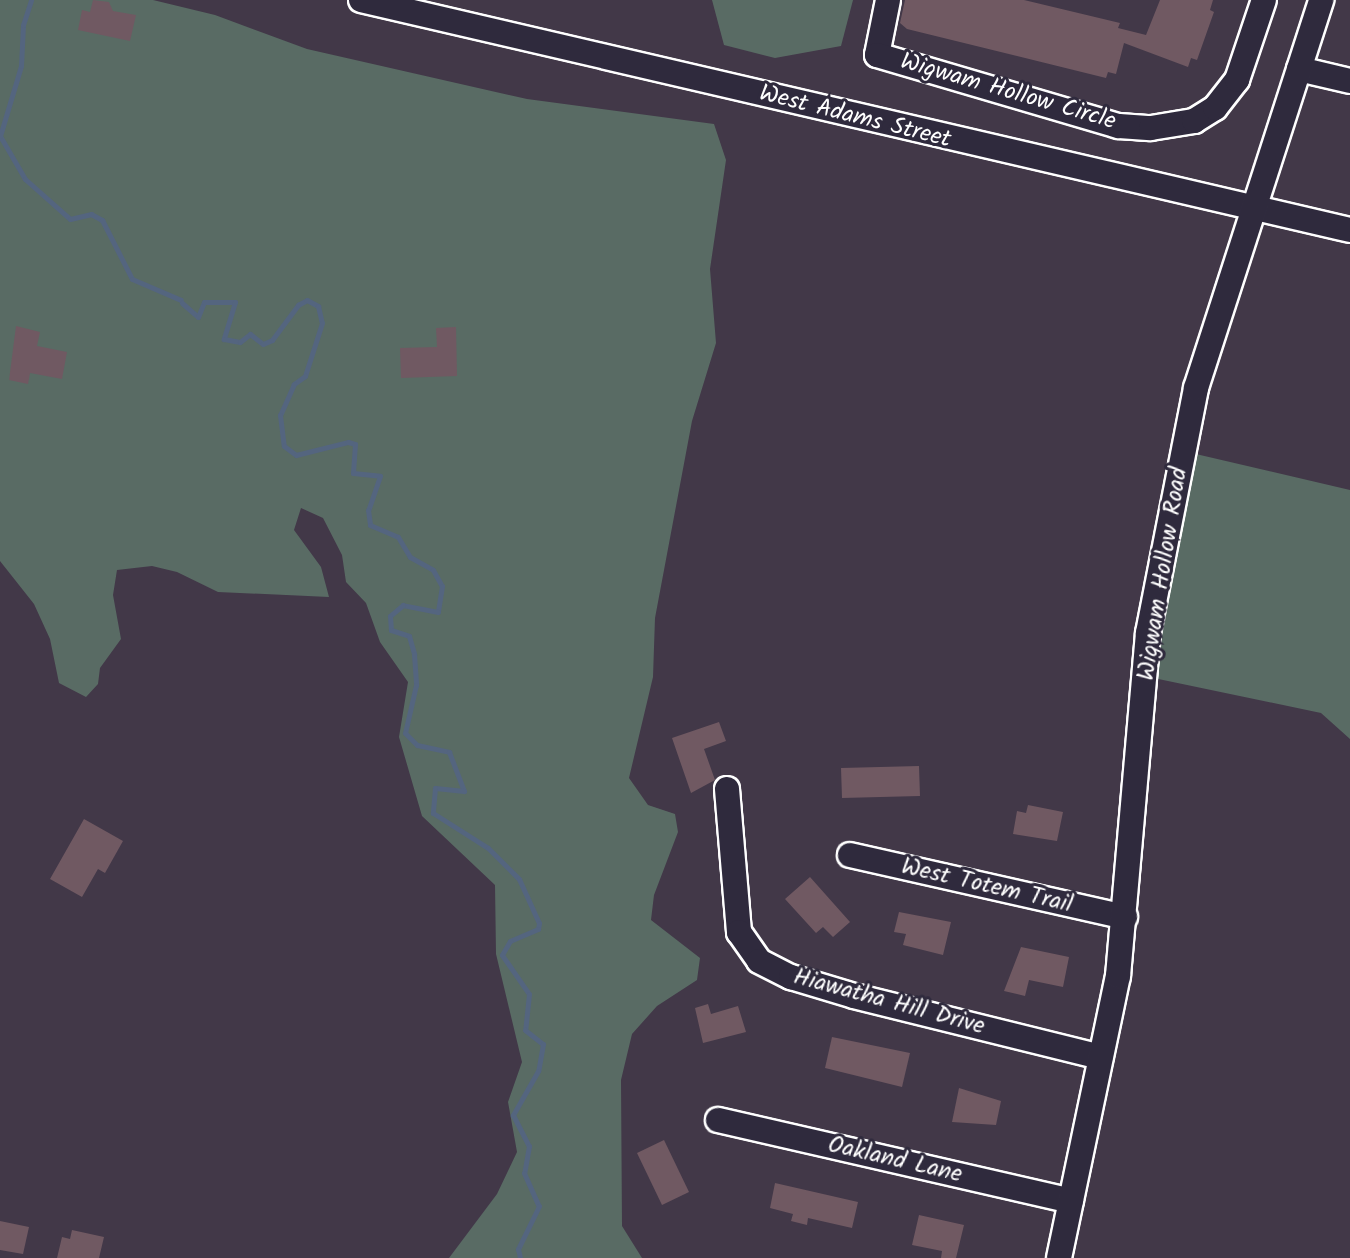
<!DOCTYPE html>
<html>
<head>
<meta charset="utf-8">
<style>
  body { margin:0 }
  #map { position:relative; width:1350px; height:1258px; overflow:hidden; background:#423848; font-family:Kalam,sans-serif }
  div>[style] { position:absolute }
  .green>* { inset:0; background:#596b64 }
  .stream>* { height:5px; margin:-2.5px; padding:0 2.5px; transform-origin:2.5px; border-radius:2.5px; background:#54657f }
  .building>* { inset:0; background:#705962 }
  .roads { filter:drop-shadow(2px 0 #fff) drop-shadow(-2px 0 #fff) drop-shadow(0 2px #fff) drop-shadow(0 -2px #fff) }
  .minor>* { height:24px; margin:-12px; padding:0 12px; transform-origin:12px; border-radius:12px; background:#2f2a3d }
  span { translate:-50% -50%; white-space:nowrap; text-align:center; line-height:1.15; -webkit-text-stroke:6px #2f2a3d; paint-order:stroke }
  .street-label { font-size:24px; color:#fff }
</style>
</head>
<body>
<div id="map">
  <div class="green">
    <i style="clip-path:polygon(0 0,153px 0,215px 15px,307px 49px,527px 99px,714px 124px,726px 160px,710px 269px,716px 343px,692px 421px,655px 618px,653px 677px,629px 778px,648px 805px,675px 814px,678px 832px,654px 895px,651px 920px,700px 958px,697px 980px,657px 1006px,632px 1034px,621px 1080px,622px 1226px,642px 1258px,449px 1258px,497px 1194px,517px 1152px,508px 1102px,522px 1062px,496px 954px,495px 885px,422px 816px,399px 737px,408px 682px,380px 642px,366px 603px,346px 582px,342px 555px,323px 518px,301px 508px,294px 530px,321px 567px,329px 597px,218px 592px,177px 572px,152px 566px,117px 570px,113px 595px,121px 639px,100px 668px,98px 684px,86px 697px,59px 683px,50px 639px,34px 604px,0 561px)"></i>
    <i style="clip-path:polygon(712px 0,853px 0,841px 46px,775px 58px,724px 45px)"></i>
    <i style="clip-path:polygon(1183px 451px,1350px 490px,1350px 739px,1321px 713px,1144px 676px)"></i>
  </div>
  <div class="stream">
    <i style="left:0;top:136px;width:50px;rotate:59.8deg"></i>
    <i style="left:25px;top:179px;width:60px;rotate:41.6deg"></i>
    <i style="left:70px;top:219px;width:22px;rotate:-13deg"></i>
    <i style="left:91px;top:214px;width:13px;rotate:29deg"></i>
    <i style="left:102px;top:220px;width:66px;rotate:63deg"></i>
    <i style="left:132px;top:279px;width:53px;rotate:23.2deg"></i>
    <i style="left:0;top:136px;width:73px;rotate:-73.3deg"></i>
    <i style="left:21px;top:66px;width:41px;rotate:-87.2deg"></i>
    <i style="left:23px;top:25px;width:26px;rotate:-72deg"></i>
    <i style="left:182px;top:303px;width:21px;rotate:41deg"></i>
    <i style="left:198px;top:317px;width:16px;rotate:-68deg"></i>
    <i style="left:204px;top:302px;width:31px"></i>
    <i style="left:235px;top:302px;width:39px;rotate:107deg"></i>
    <i style="left:224px;top:339px;width:16px;rotate:11deg"></i>
    <i style="left:240px;top:342px;width:13px;rotate:-39deg"></i>
    <i style="left:250px;top:334px;width:16px;rotate:38deg"></i>
    <i style="left:263px;top:344px;width:10px;rotate:-24deg"></i>
    <i style="left:272px;top:340px;width:44px;rotate:-53.4deg"></i>
    <i style="left:298px;top:305px;width:10px;rotate:-29deg"></i>
    <i style="left:307px;top:300px;width:13px;rotate:29deg"></i>
    <i style="left:318px;top:306px;width:17px;rotate:77deg"></i>
    <i style="left:322px;top:323px;width:56px;rotate:107.8deg"></i>
    <i style="left:305px;top:376px;width:14px;rotate:144deg"></i>
    <i style="left:294px;top:384px;width:34px;rotate:114deg"></i>
    <i style="left:280px;top:415px;width:31px;rotate:83deg"></i>
    <i style="left:284px;top:446px;width:15px;rotate:37deg"></i>
    <i style="left:296px;top:455px;width:54px;rotate:-14deg"></i>
    <i style="left:348px;top:442px;width:7px;rotate:16deg"></i>
    <i style="left:355px;top:444px;width:29px;rotate:94deg"></i>
    <i style="left:353px;top:473px;width:27px;rotate:6deg"></i>
    <i style="left:380px;top:476px;width:36px;rotate:109deg"></i>
    <i style="left:368px;top:510px;width:15px;rotate:82deg"></i>
    <i style="left:370px;top:525px;width:30px;rotate:23deg"></i>
    <i style="left:398px;top:537px;width:23px;rotate:59deg"></i>
    <i style="left:410px;top:557px;width:26px;rotate:29deg"></i>
    <i style="left:433px;top:570px;width:18px;rotate:61deg"></i>
    <i style="left:442px;top:586px;width:26px;rotate:99deg"></i>
    <i style="left:438px;top:612px;width:36px;rotate:-169deg"></i>
    <i style="left:403px;top:605px;width:17px;rotate:140deg"></i>
    <i style="left:390px;top:616px;width:14px;rotate:86deg"></i>
    <i style="left:391px;top:630px;width:19px;rotate:18deg"></i>
    <i style="left:409px;top:636px;width:19px;rotate:74deg"></i>
    <i style="left:414px;top:654px;width:31px;rotate:86deg"></i>
    <i style="left:416px;top:685px;width:49px;rotate:102.9deg"></i>
    <i style="left:405px;top:733px;width:17px;rotate:45deg"></i>
    <i style="left:417px;top:745px;width:33px;rotate:12deg"></i>
    <i style="left:449px;top:752px;width:42px;rotate:69deg"></i>
    <i style="left:464px;top:791px;width:29px;rotate:-174deg"></i>
    <i style="left:435px;top:788px;width:25px;rotate:95deg"></i>
    <i style="left:433px;top:813px;width:65px;rotate:32.5deg"></i>
    <i style="left:488px;top:848px;width:44px;rotate:45deg"></i>
    <i style="left:519px;top:879px;width:48px;rotate:65.6deg"></i>
    <i style="left:539px;top:923px;width:6px;rotate:99deg"></i>
    <i style="left:538px;top:929px;width:30px;rotate:157deg"></i>
    <i style="left:510px;top:941px;width:16px;rotate:120deg"></i>
    <i style="left:502px;top:955px;width:47px;rotate:55.3deg"></i>
    <i style="left:529px;top:994px;width:36px;rotate:96deg"></i>
    <i style="left:525px;top:1030px;width:23px;rotate:38deg"></i>
    <i style="left:543px;top:1044px;width:27px;rotate:100deg"></i>
    <i style="left:538px;top:1071px;width:51px;rotate:119.6deg"></i>
    <i style="left:513px;top:1115px;width:35px;rotate:63deg"></i>
    <i style="left:529px;top:1146px;width:27px;rotate:100deg"></i>
    <i style="left:524px;top:1173px;width:36px;rotate:66deg"></i>
    <i style="left:539px;top:1206px;width:48px;rotate:116deg"></i>
    <i style="left:518px;top:1249px;width:9px;rotate:77deg"></i>
  </div>
  <div class="building">
    <i style="clip-path:polygon(93px 0,109px 2px,113px 11px,136px 15px,130px 41px,78px 30px,82px 10px,90px 12px)"></i>
    <i style="clip-path:polygon(905px 0,1024px 0,1120px 23px,1118px 28px,1146px 35px,1160px 0,1213px 0,1210px 10px,1214px 12px,1197px 60px,1191px 58px,1188px 67px,1124px 43px,1116px 74px,1108px 72px,1106px 78px,907px 29px,900px 23px)"></i>
    <i style="clip-path:polygon(16px 326px,40px 332px,37px 346px,67px 352px,62px 379px,30px 373px,28px 384px,9px 380px)"></i>
    <i style="clip-path:polygon(456px 327px,457px 376px,401px 378px,400px 348px,437px 347px,436px 328px)"></i>
    <i style="clip-path:polygon(719px 722px,726px 741px,704px 749px,715px 780px,691px 793px,672px 738px)"></i>
    <i style="clip-path:polygon(919px 766px,920px 796px,842px 798px,841px 768px)"></i>
    <i style="clip-path:polygon(1028px 805px,1063px 812px,1057px 841px,1013px 834px,1017px 811px,1026px 813px)"></i>
    <i style="clip-path:polygon(84px 819px,123px 841px,105px 873px,98px 869px,82px 897px,50px 879px)"></i>
    <i style="clip-path:polygon(810px 877px,850px 922px,833px 937px,823px 927px,816px 933px,785px 899px)"></i>
    <i style="clip-path:polygon(899px 912px,951px 922px,943px 955px,903px 945px,906px 934px,894px 932px)"></i>
    <i style="clip-path:polygon(1021px 947px,1069px 957px,1063px 987px,1029px 980px,1025px 996px,1004px 991px)"></i>
    <i style="clip-path:polygon(708px 1004px,711px 1014px,738px 1006px,746px 1032px,703px 1043px,695px 1008px)"></i>
    <i style="clip-path:polygon(832px 1037px,910px 1053px,902px 1087px,825px 1068px)"></i>
    <i style="clip-path:polygon(959px 1088px,1001px 1101px,996px 1125px,952px 1122px)"></i>
    <i style="clip-path:polygon(664px 1140px,689px 1192px,662px 1205px,637px 1153px)"></i>
    <i style="clip-path:polygon(775px 1183px,858px 1202px,852px 1228px,808px 1218px,807px 1225px,791px 1221px,793px 1214px,770px 1208px)"></i>
    <i style="clip-path:polygon(919px 1215px,964px 1225px,956px 1258px,941px 1258px,942px 1251px,912px 1245px)"></i>
    <i style="clip-path:polygon(0 1221px,29px 1227px,23px 1254px,0 1250px)"></i>
    <i style="clip-path:polygon(72px 1230px,104px 1237px,99px 1258px,57px 1258px,62px 1237px,70px 1239px)"></i>
  </div>
  <div class="roads">
    <div class="minor">
      <i style="left:361px;top:0;width:1015px;rotate:13.09deg"></i>
      <i style="left:888px;top:0;width:56px;rotate:101.3deg"></i>
      <i style="left:877px;top:55px;width:252px;rotate:16.4deg"></i>
      <i style="left:1119px;top:126px;width:32px;rotate:4deg"></i>
      <i style="left:1151px;top:128px;width:44px;rotate:-9.2deg"></i>
      <i style="left:1194px;top:121px;width:25px;rotate:-32deg"></i>
      <i style="left:1215px;top:108px;width:36px;rotate:-52deg"></i>
      <i style="left:1237px;top:80px;width:84px;rotate:-71.4deg"></i>
      <i style="left:1299px;top:69px;width:52px;rotate:13.2deg"></i>
      <i style="left:727px;top:789px;width:144px;rotate:85.2deg"></i>
      <i style="left:739px;top:932px;width:35px;rotate:55deg"></i>
      <i style="left:759px;top:961px;width:36px;rotate:27deg"></i>
      <i style="left:791px;top:977px;width:66px;rotate:16.8deg"></i>
      <i style="left:854px;top:996px;width:254px;rotate:13.9deg"></i>
      <i style="left:850px;top:855px;width:282px;rotate:12.7deg"></i>
      <i style="left:718px;top:1120px;width:362px;rotate:12.9deg"></i>
      <i style="left:1059px;top:1258px;width:288px;rotate:-78.2deg"></i>
      <i style="left:1118px;top:976px;width:344px;rotate:-85deg"></i>
      <i style="left:1148px;top:633px;width:250px;rotate:-78.9deg"></i>
      <i style="left:1196px;top:388px;width:408px;rotate:-72.1deg"></i>
    </div>
  </div>
  <div class="street-label">
    <span style="left:1008px;top:92px;rotate:16deg">Wigwam Hollow Circle</span>
    <span style="left:855px;top:117px;rotate:14deg">West Adams Street</span>
    <span style="left:1163px;top:574px;rotate:-81deg">Wigwam Hollow Road</span>
    <span style="left:987px;top:886px;rotate:13deg">West Totem Trail</span>
    <span style="left:889px;top:1002px;rotate:15deg">Hiawatha Hill Drive</span>
    <span style="left:895px;top:1160px;rotate:13deg">Oakland Lane</span>
  </div>
</div>
</body>
</html>
